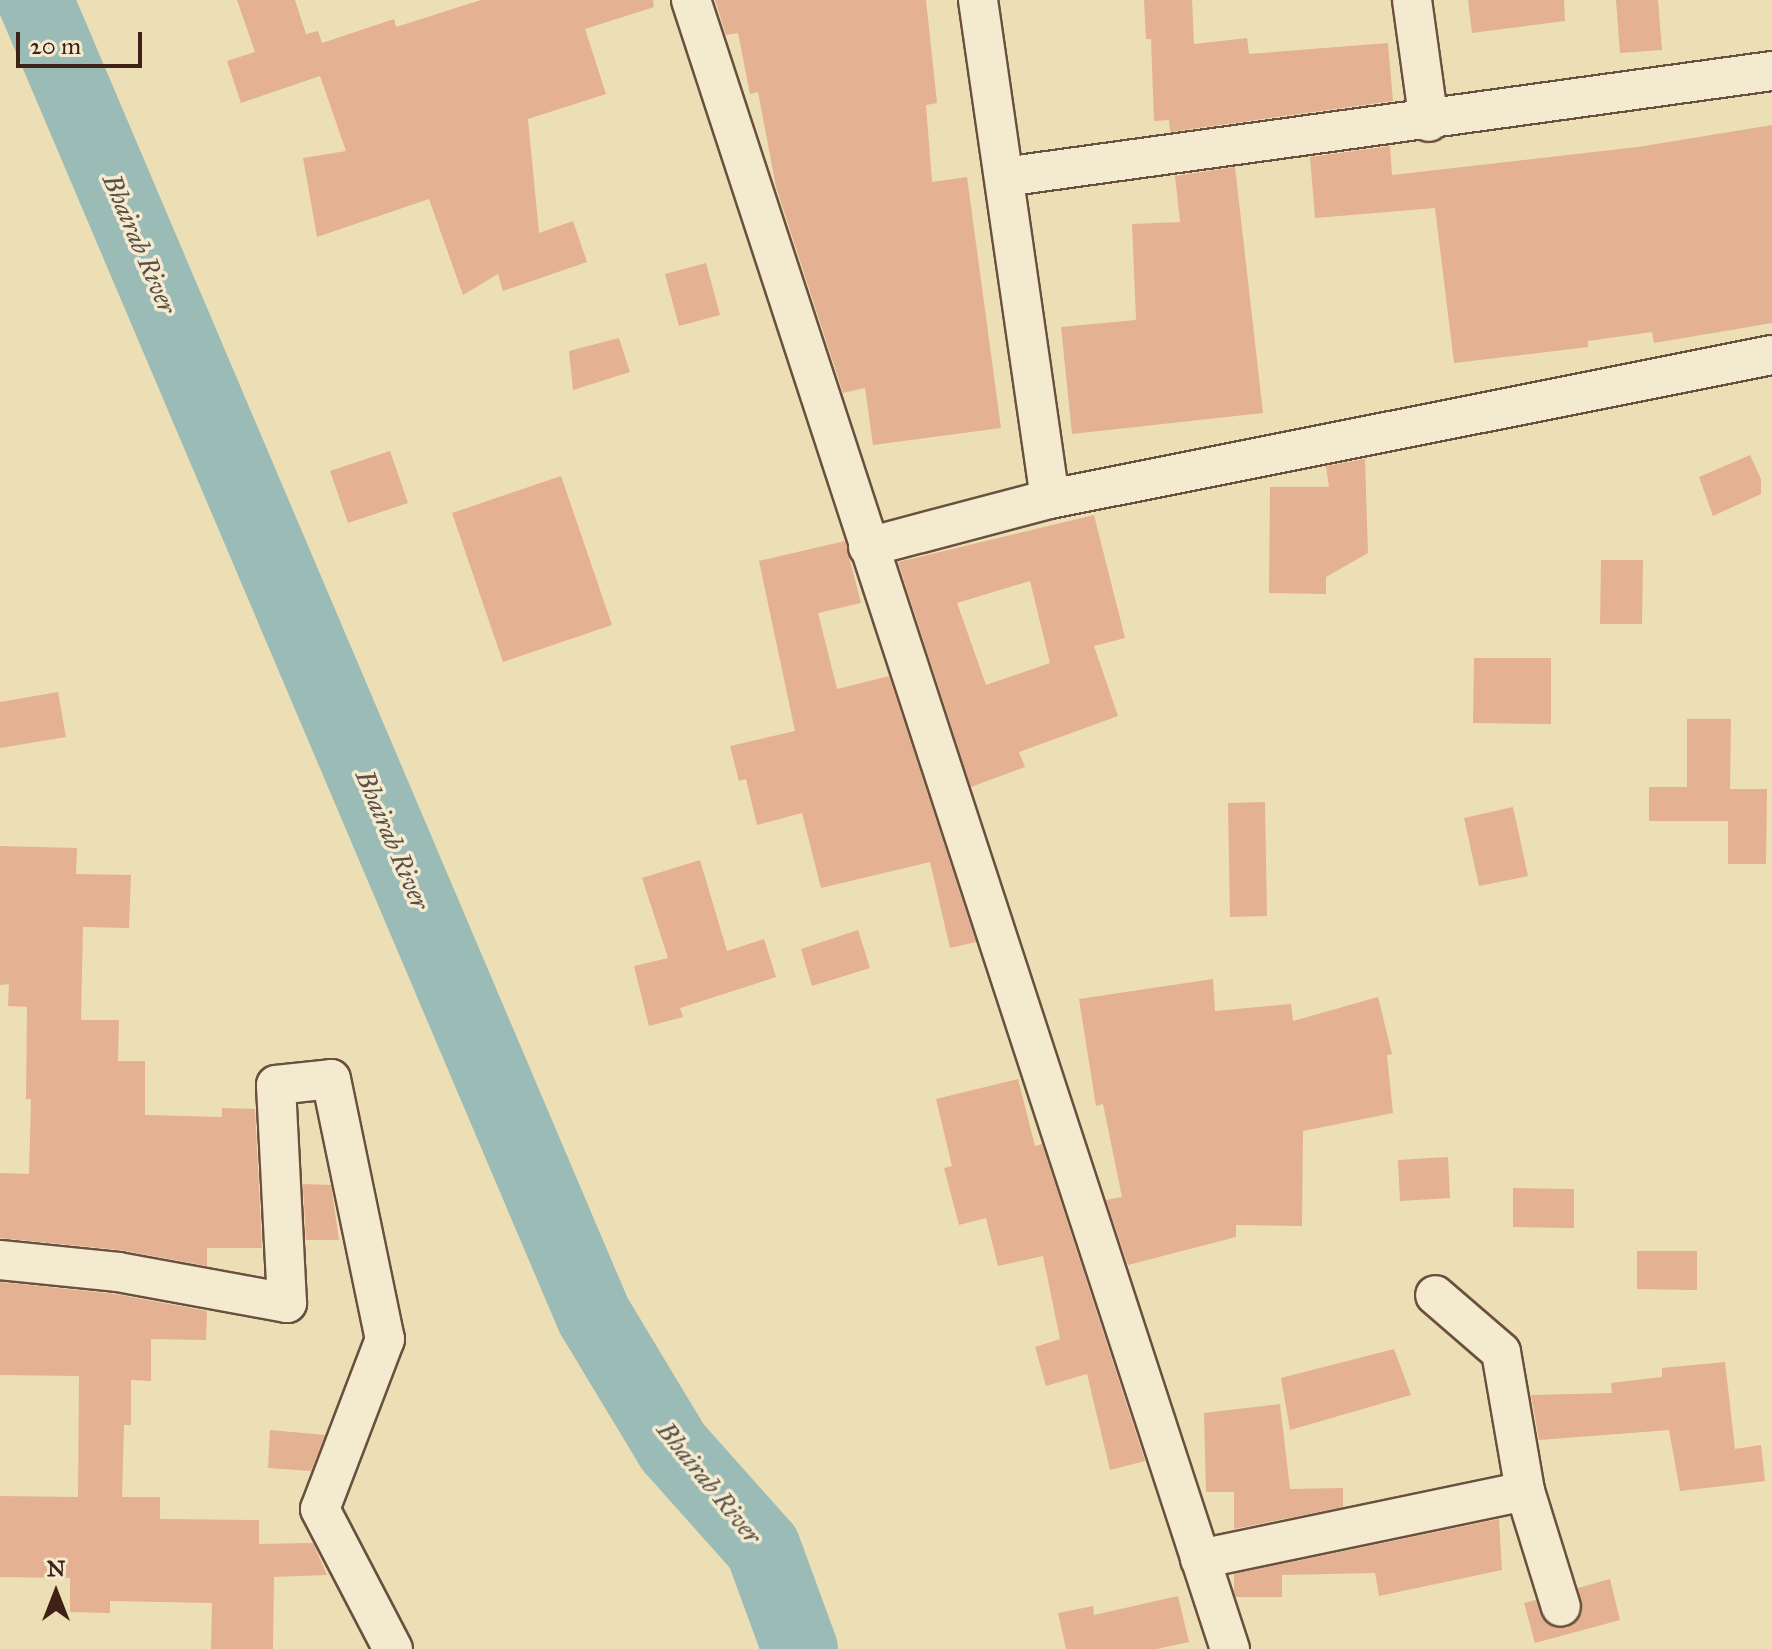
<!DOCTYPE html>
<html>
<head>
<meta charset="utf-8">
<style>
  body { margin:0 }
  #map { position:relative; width:1772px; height:1649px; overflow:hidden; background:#eddfb5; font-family:"IM FELL Great Primer",serif }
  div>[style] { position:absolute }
  .river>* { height:76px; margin:-38px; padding:0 38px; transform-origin:38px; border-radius:38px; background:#9bbbb6 }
  .building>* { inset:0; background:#e4b192 }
  .roads { filter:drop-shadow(2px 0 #6a503e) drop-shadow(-2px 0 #6a503e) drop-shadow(0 2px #6a503e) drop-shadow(0 -2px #6a503e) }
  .minor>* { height:38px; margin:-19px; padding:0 19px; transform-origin:19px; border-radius:19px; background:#f3eacf }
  span { translate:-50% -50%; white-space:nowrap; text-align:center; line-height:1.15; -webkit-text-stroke:7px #f3eacf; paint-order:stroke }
  .water-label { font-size:26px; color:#5b4f46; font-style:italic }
  .north { position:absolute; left:16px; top:1553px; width:80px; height:80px; -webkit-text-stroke:6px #f3eacf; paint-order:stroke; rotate:0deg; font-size:22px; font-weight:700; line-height:32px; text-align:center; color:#3f2116 }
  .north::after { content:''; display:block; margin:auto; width:28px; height:36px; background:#3f2116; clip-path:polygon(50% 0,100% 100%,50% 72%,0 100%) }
  .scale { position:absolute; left:16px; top:32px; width:126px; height:36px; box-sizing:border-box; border:4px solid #3f2116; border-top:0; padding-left:10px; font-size:24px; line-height:28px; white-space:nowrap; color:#3f2116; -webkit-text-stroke:6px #f3eacf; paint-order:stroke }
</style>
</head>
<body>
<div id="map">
  <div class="river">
    <i style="left:35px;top:0;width:1430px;rotate:66.99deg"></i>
    <i style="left:594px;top:1316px;width:153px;rotate:58.9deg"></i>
    <i style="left:673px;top:1447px;width:135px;rotate:48.3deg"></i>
    <i style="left:763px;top:1548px;width:108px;rotate:69.9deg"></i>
  </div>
  <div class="building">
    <i style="clip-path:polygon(237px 0,295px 0,306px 34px,318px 31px,322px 43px,394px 19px,396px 27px,481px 0,653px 0,654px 7px,585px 29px,606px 94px,528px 119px,539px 233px,573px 221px,587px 262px,503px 291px,498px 274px,463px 295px,429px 199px,317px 237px,303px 158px,346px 151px,320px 76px,241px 103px,227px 61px,255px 52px)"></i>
    <i style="clip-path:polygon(715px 0,926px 0,937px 103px,926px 105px,932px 182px,967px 177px,1001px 428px,873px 445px,865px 388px,843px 393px,776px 187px,758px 92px,750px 94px,738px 33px,726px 35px)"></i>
    <i style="clip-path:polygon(1144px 0,1192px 0,1194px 44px,1247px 38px,1249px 54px,1388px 43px,1393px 101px,1170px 132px,1169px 120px,1154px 121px,1151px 39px,1146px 39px)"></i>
    <i style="clip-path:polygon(1468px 0,1564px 0,1565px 21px,1472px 33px)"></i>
    <i style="clip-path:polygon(1616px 0,1658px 0,1662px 50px,1620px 53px)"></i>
    <i style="clip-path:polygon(1772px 125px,1772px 323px,1654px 343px,1652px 332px,1588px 341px,1588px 347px,1454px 363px,1435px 208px,1315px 218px,1310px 157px,1390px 146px,1392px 175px,1638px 147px)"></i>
    <i style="clip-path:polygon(1235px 167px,1263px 413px,1072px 434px,1061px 327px,1136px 320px,1132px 224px,1180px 222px,1175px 176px)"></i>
    <i style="clip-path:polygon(706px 263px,720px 315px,679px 326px,665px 274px)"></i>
    <i style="clip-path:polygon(619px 338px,630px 372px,573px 390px,569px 351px)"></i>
    <i style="clip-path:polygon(390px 451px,408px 503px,348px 523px,330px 471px)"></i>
    <i style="clip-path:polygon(1750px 455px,1761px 479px,1761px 494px,1713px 516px,1699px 477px)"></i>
    <i style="clip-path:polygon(1365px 459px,1368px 553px,1326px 577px,1326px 594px,1269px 593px,1270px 487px,1329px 487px,1326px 466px)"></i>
    <i style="clip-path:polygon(561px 476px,612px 625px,503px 662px,452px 513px)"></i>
    <i style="clip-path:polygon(evenodd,1094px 515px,1125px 638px,1094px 646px,1118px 716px,1019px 752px,1025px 767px,971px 787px,898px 562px,1094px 515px,1030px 581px,1050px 663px,986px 685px,957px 603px,1030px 581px)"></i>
    <i style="clip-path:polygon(845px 541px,861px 603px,818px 613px,837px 689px,889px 676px,976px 942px,950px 948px,930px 862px,821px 888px,802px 813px,757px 825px,746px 779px,739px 781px,730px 746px,795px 731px,759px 561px)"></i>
    <i style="clip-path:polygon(1601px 560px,1643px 560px,1642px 624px,1600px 624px)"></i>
    <i style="clip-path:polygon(1474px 658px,1551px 658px,1551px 724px,1473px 723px)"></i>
    <i style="clip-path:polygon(58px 692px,66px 737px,0 748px,0 702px)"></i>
    <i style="clip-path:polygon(1687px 719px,1731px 719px,1730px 789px,1767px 789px,1766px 864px,1728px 864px,1728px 821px,1649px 821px,1649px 787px,1687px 787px)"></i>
    <i style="clip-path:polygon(1265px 802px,1267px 916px,1230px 917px,1228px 803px)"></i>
    <i style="clip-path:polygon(1513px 807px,1528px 876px,1479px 886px,1464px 818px)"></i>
    <i style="clip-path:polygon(0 846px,77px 848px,76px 874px,131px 875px,129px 928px,83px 927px,81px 1020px,119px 1020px,118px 1061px,145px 1061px,145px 1115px,222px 1117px,222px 1108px,255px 1109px,262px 1248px,207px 1248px,207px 1266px,120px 1250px,0 1238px,0 1173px,29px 1174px,31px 1099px,26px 1099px,27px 1007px,8px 1006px,9px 984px,0 985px)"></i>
    <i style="clip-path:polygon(700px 860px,727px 951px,764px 939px,776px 977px,680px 1008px,683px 1017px,649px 1026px,634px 966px,668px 958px,642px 878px)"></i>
    <i style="clip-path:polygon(858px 930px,870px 968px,812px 986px,801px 949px)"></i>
    <i style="clip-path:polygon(1213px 979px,1215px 1011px,1291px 1004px,1293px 1021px,1378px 997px,1392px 1054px,1387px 1055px,1393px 1113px,1303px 1131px,1302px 1226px,1236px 1225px,1236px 1237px,1128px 1265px,1106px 1200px,1122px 1197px,1103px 1104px,1096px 1106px,1079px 999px)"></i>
    <i style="clip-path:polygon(1018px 1079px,1035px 1146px,1042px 1144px,1145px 1461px,1110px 1470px,1087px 1374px,1046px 1386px,1035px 1347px,1060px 1339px,1043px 1256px,998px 1266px,986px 1218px,959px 1225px,944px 1168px,952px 1166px,936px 1099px)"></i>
    <i style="clip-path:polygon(1448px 1157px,1450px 1198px,1400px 1201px,1398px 1160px)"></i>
    <i style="clip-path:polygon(303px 1184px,331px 1185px,339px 1240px,306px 1240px)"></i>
    <i style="clip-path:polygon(1513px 1188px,1574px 1189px,1574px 1228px,1513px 1227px)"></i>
    <i style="clip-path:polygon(1637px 1251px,1697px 1251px,1697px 1290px,1637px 1289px)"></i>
    <i style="clip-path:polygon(0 1282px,115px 1294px,207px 1311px,206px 1340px,151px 1339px,151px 1381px,131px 1380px,131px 1425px,124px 1425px,122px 1497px,160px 1497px,160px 1519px,259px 1520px,259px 1544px,313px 1543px,327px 1575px,274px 1577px,273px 1649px,211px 1649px,212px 1603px,110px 1601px,110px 1613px,70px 1612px,70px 1578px,0 1577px,0 1496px,78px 1497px,79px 1376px,0 1375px)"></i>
    <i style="clip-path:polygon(1394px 1349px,1411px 1395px,1290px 1430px,1281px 1378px)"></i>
    <i style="clip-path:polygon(1725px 1362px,1735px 1449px,1761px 1445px,1765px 1481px,1680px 1491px,1669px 1430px,1539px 1440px,1531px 1395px,1612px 1393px,1611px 1383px,1662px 1377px,1662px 1368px)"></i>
    <i style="clip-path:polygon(1280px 1404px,1290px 1489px,1343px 1488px,1343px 1507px,1234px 1529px,1234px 1492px,1206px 1492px,1204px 1413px)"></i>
    <i style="clip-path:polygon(270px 1430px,325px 1435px,311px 1471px,268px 1468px)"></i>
    <i style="clip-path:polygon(1499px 1519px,1502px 1570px,1379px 1596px,1375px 1573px,1282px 1575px,1282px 1597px,1236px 1597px,1234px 1592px,1234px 1574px)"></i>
    <i style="clip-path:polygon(1610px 1579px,1620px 1620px,1535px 1643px,1524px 1603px,1536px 1600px,1546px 1623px,1567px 1628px,1582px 1613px,1578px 1588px)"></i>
    <i style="clip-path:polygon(1178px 1596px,1189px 1642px,1157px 1649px,1066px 1649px,1058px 1613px,1093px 1606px,1094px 1615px)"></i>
  </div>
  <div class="roads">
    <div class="minor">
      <i style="left:691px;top:0;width:1735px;rotate:71.9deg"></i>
      <i style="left:978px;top:0;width:504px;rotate:81.79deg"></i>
      <i style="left:1412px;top:0;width:123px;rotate:82.1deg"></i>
      <i style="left:1004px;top:177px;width:775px;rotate:-7.86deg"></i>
      <i style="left:868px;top:547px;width:188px;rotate:-14.8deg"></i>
      <i style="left:1050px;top:499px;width:736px;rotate:-11.28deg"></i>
      <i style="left:0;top:1260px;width:119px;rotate:5.8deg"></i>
      <i style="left:118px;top:1272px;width:172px;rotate:10.4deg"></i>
      <i style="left:287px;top:1303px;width:218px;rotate:-92.9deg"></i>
      <i style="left:276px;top:1085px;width:55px;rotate:-6.2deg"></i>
      <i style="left:331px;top:1079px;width:266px;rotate:78.3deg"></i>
      <i style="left:385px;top:1339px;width:182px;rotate:110.9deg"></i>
      <i style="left:320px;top:1509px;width:158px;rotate:62.5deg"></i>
      <i style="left:1525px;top:1491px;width:121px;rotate:72.8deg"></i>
      <i style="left:1200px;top:1559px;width:332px;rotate:-11.8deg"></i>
      <i style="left:1525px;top:1491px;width:141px;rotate:-99.8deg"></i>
      <i style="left:1501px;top:1352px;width:87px;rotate:-139.2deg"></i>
    </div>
  </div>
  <div class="water-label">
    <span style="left:139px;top:244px;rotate:67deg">Bhairab River</span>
    <span style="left:392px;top:840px;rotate:67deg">Bhairab River</span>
    <span style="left:709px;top:1483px;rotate:51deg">Bhairab River</span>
  </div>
  <div class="north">N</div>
  <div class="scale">20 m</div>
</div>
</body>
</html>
